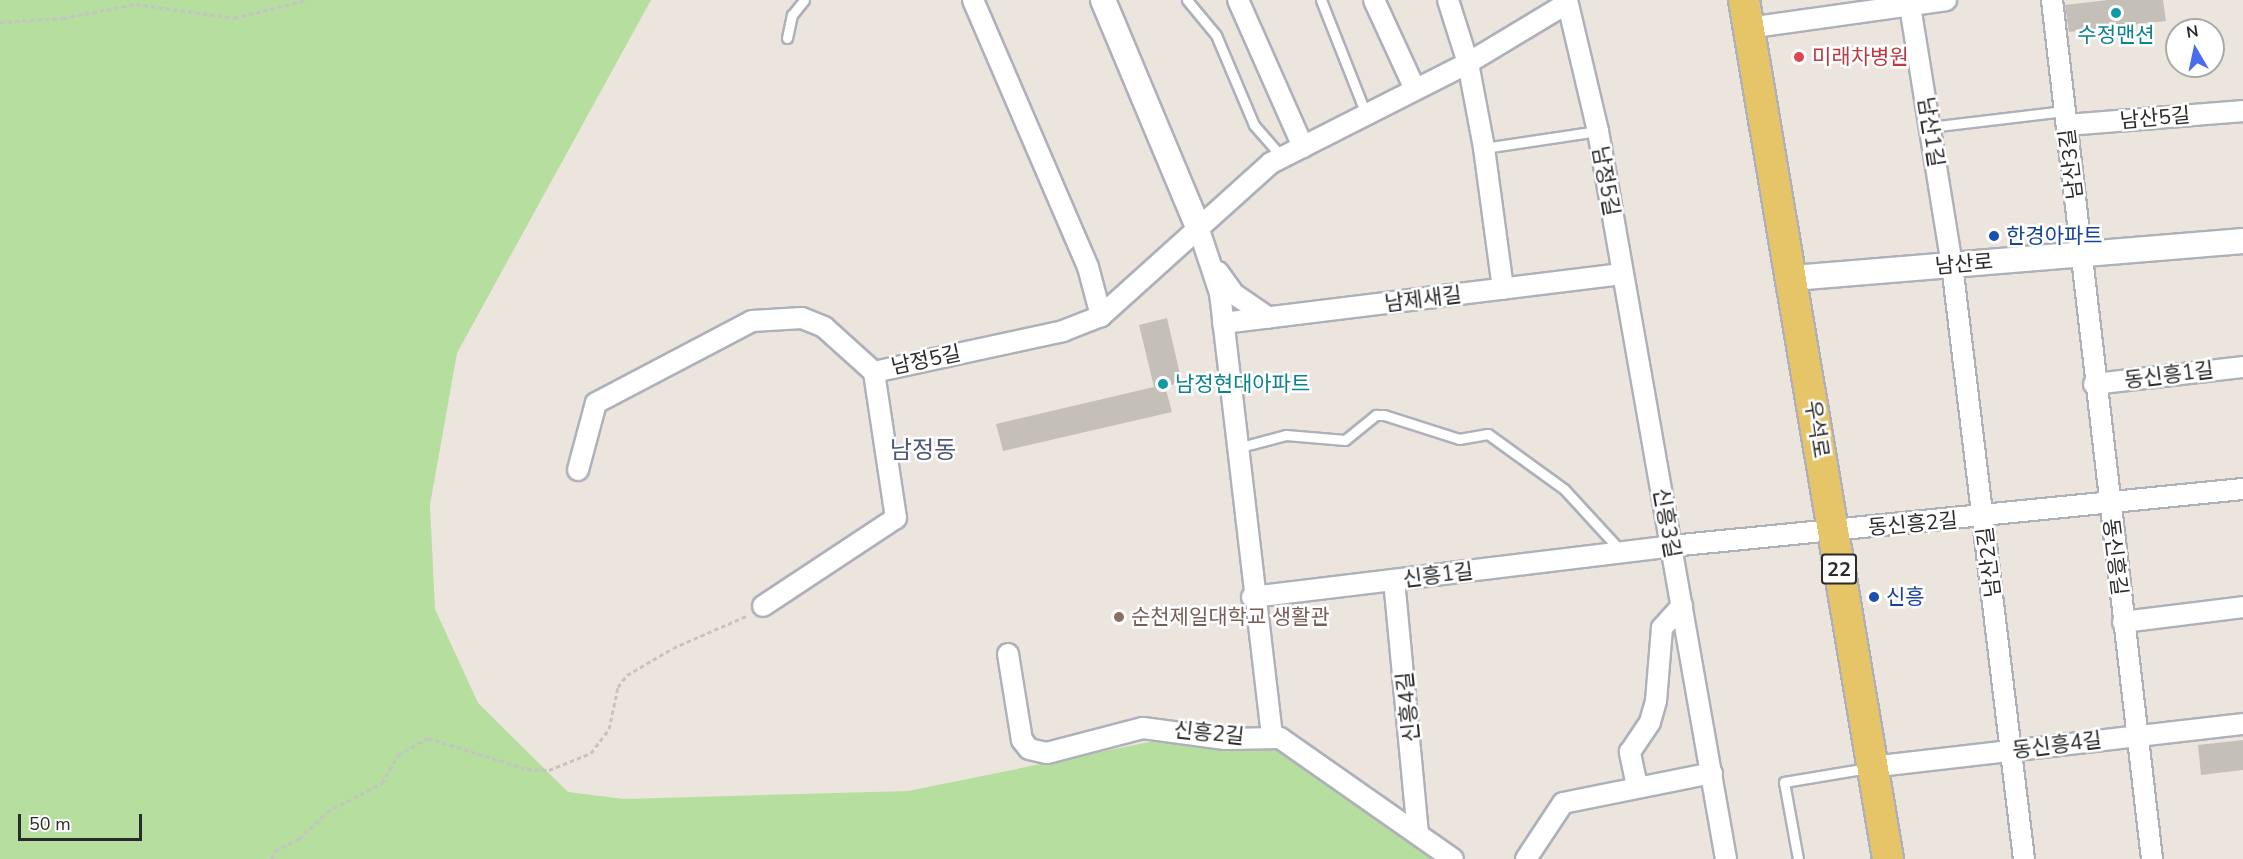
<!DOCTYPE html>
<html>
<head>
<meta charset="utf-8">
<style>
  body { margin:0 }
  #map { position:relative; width:2243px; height:859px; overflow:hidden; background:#ebe5de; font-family:"Nunito Sans","Noto Sans KR",sans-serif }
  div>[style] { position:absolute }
  .green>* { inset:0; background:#b6de9e }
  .building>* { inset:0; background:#c4c0b9 }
  .path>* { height:3px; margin-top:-1.5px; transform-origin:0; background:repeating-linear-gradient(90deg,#c4c4c4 0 4.5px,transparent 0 7.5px) }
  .roads { filter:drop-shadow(2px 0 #aeb0ba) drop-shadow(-2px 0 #aeb0ba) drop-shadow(0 2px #aeb0ba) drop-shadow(0 -2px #aeb0ba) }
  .service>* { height:9px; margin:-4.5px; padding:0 4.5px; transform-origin:4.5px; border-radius:4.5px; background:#fff }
  .minor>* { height:20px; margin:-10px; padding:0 10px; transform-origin:10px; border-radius:10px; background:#fff }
  .tertiary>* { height:24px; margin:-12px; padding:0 12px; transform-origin:12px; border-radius:12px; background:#fff }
  .primary>* { height:30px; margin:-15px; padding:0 15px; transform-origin:15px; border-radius:15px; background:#e6c568 }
  .dots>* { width:16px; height:16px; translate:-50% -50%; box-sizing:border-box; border:3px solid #fff; border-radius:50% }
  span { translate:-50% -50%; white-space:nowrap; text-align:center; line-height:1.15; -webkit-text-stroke:5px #fff; paint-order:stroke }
  .shield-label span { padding:2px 4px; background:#fff; border:2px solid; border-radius:4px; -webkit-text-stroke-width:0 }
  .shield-label { font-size:20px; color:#2b2b2b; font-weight:700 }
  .culture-label { font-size:21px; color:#0d838f }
  .left { translate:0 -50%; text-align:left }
  .health-label { font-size:21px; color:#be3a42 }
  .street-label { font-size:21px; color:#2b2b2b }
  .transit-label { font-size:21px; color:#164399 }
  .education-label { font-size:21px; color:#785e54 }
  .quarter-label { font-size:24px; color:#4e5778 }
  .north { position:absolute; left:2165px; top:18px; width:60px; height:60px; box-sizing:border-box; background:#fff; border:2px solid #aaa; border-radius:50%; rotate:351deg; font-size:16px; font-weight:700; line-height:24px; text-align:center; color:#2b2b2b }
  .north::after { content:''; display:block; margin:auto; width:21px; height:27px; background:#4a6ded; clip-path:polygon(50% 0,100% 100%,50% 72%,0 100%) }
  .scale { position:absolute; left:18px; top:814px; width:124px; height:27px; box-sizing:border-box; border:3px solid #2b2b2b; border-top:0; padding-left:8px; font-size:18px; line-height:21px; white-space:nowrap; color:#2b2b2b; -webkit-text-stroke:4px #fff; paint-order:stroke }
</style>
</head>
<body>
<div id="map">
  <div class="green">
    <i style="clip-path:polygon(0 0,651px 0,457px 353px,430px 505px,435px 609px,478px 703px,568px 792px,624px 799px,908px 791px,1164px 739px,1276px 746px,1439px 859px,0 859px)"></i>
  </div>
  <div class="building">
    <i style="clip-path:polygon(2108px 0,2163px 0,2166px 21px,2069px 32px,2065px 5px)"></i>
    <i style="clip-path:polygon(1167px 318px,1182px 383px,1165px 386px,1172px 412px,1003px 451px,996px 424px,1154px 387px,1139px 325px)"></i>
    <i style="clip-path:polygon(2243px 740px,2243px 770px,2201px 775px,2198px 745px)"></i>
  </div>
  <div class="path">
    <i style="left:0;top:22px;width:63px;rotate:-3.6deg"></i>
    <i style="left:63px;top:18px;width:74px;rotate:-10.9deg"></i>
    <i style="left:136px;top:4px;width:99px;rotate:8.1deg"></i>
    <i style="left:234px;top:18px;width:76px;rotate:-13.7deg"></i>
    <i style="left:272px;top:859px;width:9px;rotate:-69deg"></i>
    <i style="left:275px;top:851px;width:27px;rotate:-27deg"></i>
    <i style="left:299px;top:839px;width:39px;rotate:-44deg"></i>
    <i style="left:327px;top:812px;width:62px;rotate:-27.8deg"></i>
    <i style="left:382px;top:783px;width:32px;rotate:-60deg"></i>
    <i style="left:398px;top:755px;width:34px;rotate:-30deg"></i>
    <i style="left:428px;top:738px;width:104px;rotate:17.4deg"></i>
    <i style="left:527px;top:769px;width:22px;rotate:3deg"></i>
    <i style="left:549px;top:770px;width:45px;rotate:-22deg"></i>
    <i style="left:591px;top:753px;width:30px;rotate:-53deg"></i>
    <i style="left:609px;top:729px;width:43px;rotate:-77.9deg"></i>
    <i style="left:618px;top:687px;width:15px;rotate:-53deg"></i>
    <i style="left:627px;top:675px;width:53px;rotate:-30.4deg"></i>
    <i style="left:673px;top:648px;width:82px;rotate:-23.7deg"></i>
  </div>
  <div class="roads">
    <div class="service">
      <i style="left:1187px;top:0;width:45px;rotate:50.4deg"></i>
      <i style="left:1216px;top:35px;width:98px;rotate:67.1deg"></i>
      <i style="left:1254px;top:125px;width:43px;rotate:48.8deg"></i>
      <i style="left:1321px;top:0;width:123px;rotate:68.5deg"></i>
      <i style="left:787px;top:38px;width:24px;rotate:-78deg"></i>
      <i style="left:792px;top:15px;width:19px;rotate:-51deg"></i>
      <i style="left:1930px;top:127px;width:135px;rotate:-6.8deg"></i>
      <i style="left:1484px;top:148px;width:115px;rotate:-8.5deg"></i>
      <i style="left:1237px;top:448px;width:51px;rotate:-14.9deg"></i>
      <i style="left:1286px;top:435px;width:59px;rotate:4.8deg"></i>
      <i style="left:1345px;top:440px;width:40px;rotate:-39deg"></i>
      <i style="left:1376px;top:415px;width:8px"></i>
      <i style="left:1384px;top:415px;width:79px;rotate:17.7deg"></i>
      <i style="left:1459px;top:439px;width:29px;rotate:-10deg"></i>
      <i style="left:1488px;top:434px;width:94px;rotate:35.9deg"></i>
      <i style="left:1564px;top:489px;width:84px;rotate:47.4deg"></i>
      <i style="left:1798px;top:859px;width:78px;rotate:-100.3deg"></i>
      <i style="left:1784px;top:782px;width:85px;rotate:-9.5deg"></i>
    </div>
    <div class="minor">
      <i style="left:973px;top:0;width:291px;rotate:66.7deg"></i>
      <i style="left:1088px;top:267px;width:51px;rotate:75.1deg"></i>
      <i style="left:1238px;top:0;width:161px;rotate:66.1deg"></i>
      <i style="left:1374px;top:0;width:96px;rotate:65.3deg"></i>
      <i style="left:1448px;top:0;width:66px;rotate:72.4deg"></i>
      <i style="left:1468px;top:63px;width:86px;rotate:79.3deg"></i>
      <i style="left:1484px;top:148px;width:142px;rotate:82.3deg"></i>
      <i style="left:1567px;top:0;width:135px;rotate:76.7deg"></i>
      <i style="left:1598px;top:131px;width:739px;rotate:80.03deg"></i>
      <i style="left:1909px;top:0;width:268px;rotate:80.8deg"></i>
      <i style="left:1952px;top:265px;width:598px;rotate:83.09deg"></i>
      <i style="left:2052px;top:0;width:865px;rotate:83.36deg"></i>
      <i style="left:1748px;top:28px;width:200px;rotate:-8deg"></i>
      <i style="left:2067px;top:125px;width:177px;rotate:-4.5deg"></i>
      <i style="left:1198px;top:227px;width:70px;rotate:71.6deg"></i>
      <i style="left:1220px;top:293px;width:447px;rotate:83.3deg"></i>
      <i style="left:1218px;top:272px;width:27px;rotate:54deg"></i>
      <i style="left:1234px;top:294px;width:42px;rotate:34.4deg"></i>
      <i style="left:1223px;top:323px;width:402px;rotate:-7deg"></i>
      <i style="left:2094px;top:384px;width:150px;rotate:-6.5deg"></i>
      <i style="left:578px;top:470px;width:69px;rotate:-75deg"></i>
      <i style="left:596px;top:403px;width:176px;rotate:-27.7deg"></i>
      <i style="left:752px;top:321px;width:50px;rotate:-3.4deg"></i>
      <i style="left:802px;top:318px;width:24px;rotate:22deg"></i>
      <i style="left:824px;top:327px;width:67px;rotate:42deg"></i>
      <i style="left:1394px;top:580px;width:254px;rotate:84.6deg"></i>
      <i style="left:1252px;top:597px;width:423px;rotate:-6.9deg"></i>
      <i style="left:1672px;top:546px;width:574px;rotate:-5.7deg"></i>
      <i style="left:763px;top:606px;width:159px;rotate:-33.5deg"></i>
      <i style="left:896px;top:518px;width:148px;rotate:-98.6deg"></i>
      <i style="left:874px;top:372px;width:193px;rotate:-12.2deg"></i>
      <i style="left:1063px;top:331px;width:41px;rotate:-21.5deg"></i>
      <i style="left:1101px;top:316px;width:229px;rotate:-42deg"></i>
      <i style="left:1271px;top:163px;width:221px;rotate:-26.9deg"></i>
      <i style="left:1468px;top:63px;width:109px;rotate:-31.1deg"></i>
      <i style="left:1561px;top:7px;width:9px;rotate:-54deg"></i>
      <i style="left:2123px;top:622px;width:121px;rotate:-7.1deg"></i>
      <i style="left:1008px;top:654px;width:87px;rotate:80.8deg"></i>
      <i style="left:1022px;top:740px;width:11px;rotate:52deg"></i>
      <i style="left:1029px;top:749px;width:18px;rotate:13deg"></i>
      <i style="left:1047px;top:753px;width:99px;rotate:-14.6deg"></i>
      <i style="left:1143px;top:728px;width:83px;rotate:7.6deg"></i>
      <i style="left:1225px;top:739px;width:55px;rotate:-1deg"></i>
      <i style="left:1280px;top:738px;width:211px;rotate:35deg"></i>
      <i style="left:1871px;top:767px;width:374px;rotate:-6.6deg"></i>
      <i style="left:1637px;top:786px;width:35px;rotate:-102deg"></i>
      <i style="left:1630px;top:752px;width:36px;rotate:-56deg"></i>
      <i style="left:1650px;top:722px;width:22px;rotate:-74deg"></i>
      <i style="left:1656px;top:701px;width:73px;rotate:-85.3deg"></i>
      <i style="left:1662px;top:628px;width:30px;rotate:-48deg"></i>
      <i style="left:1526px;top:859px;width:67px;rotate:-56.5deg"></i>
      <i style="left:1563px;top:803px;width:152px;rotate:-11.4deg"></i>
    </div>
    <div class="tertiary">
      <i style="left:1103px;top:0;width:246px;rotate:67.3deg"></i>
      <i style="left:1793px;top:278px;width:452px;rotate:-4.7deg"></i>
    </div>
    <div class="primary">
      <i style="left:1744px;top:0;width:871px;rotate:80.48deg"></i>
    </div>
  </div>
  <div class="dots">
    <i style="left:2116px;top:13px;background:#0f9aa8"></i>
    <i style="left:1799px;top:57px;background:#e0444e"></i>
    <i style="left:1994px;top:236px;background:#1a4fb4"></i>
    <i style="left:1163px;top:384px;background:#0f9aa8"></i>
    <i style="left:1874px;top:597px;background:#1a4fb4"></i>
    <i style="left:1119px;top:617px;background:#8d6e63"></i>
  </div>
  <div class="shield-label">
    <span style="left:1839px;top:569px">22</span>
  </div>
  <div class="culture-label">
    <span style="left:2116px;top:35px">수정맨션</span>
    <span class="left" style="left:1175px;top:384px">남정현대아파트</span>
  </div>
  <div class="health-label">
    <span class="left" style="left:1812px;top:57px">미래차병원</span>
  </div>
  <div class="street-label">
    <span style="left:2155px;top:118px;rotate:-5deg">남산5길</span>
    <span style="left:1931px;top:132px;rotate:81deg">남산1길</span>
    <span style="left:2071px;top:164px;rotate:-97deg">남산3길</span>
    <span style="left:1606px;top:181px;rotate:80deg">남정5길</span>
    <span style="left:1964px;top:264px;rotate:-5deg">남산로</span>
    <span style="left:1423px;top:299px;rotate:-7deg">남제새길</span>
    <span style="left:926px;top:360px;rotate:-12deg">남정5길</span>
    <span style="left:2169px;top:375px;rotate:-7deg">동신흥1길</span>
    <span style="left:1817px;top:429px;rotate:81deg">우석로</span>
    <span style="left:1667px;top:523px;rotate:80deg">신흥3길</span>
    <span style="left:1913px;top:524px;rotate:-5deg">동신흥2길</span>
    <span style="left:2115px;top:557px;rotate:83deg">동신흥길</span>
    <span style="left:1989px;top:562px;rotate:-97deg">남산2길</span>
    <span style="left:1438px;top:575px;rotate:-7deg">신흥1길</span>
    <span style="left:1408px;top:707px;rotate:-96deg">신흥4길</span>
    <span style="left:1209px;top:733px;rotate:6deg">신흥2길</span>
    <span style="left:2057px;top:745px;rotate:-7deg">동신흥4길</span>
  </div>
  <div class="transit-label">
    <span class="left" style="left:2006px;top:236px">한경아파트</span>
    <span class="left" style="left:1886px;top:597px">신흥</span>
  </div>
  <div class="education-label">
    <span class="left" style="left:1131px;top:617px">순천제일대학교 생활관</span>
  </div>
  <div class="quarter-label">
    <span style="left:923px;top:451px">남정동</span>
  </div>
  <div class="north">N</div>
  <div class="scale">50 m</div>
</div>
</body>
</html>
